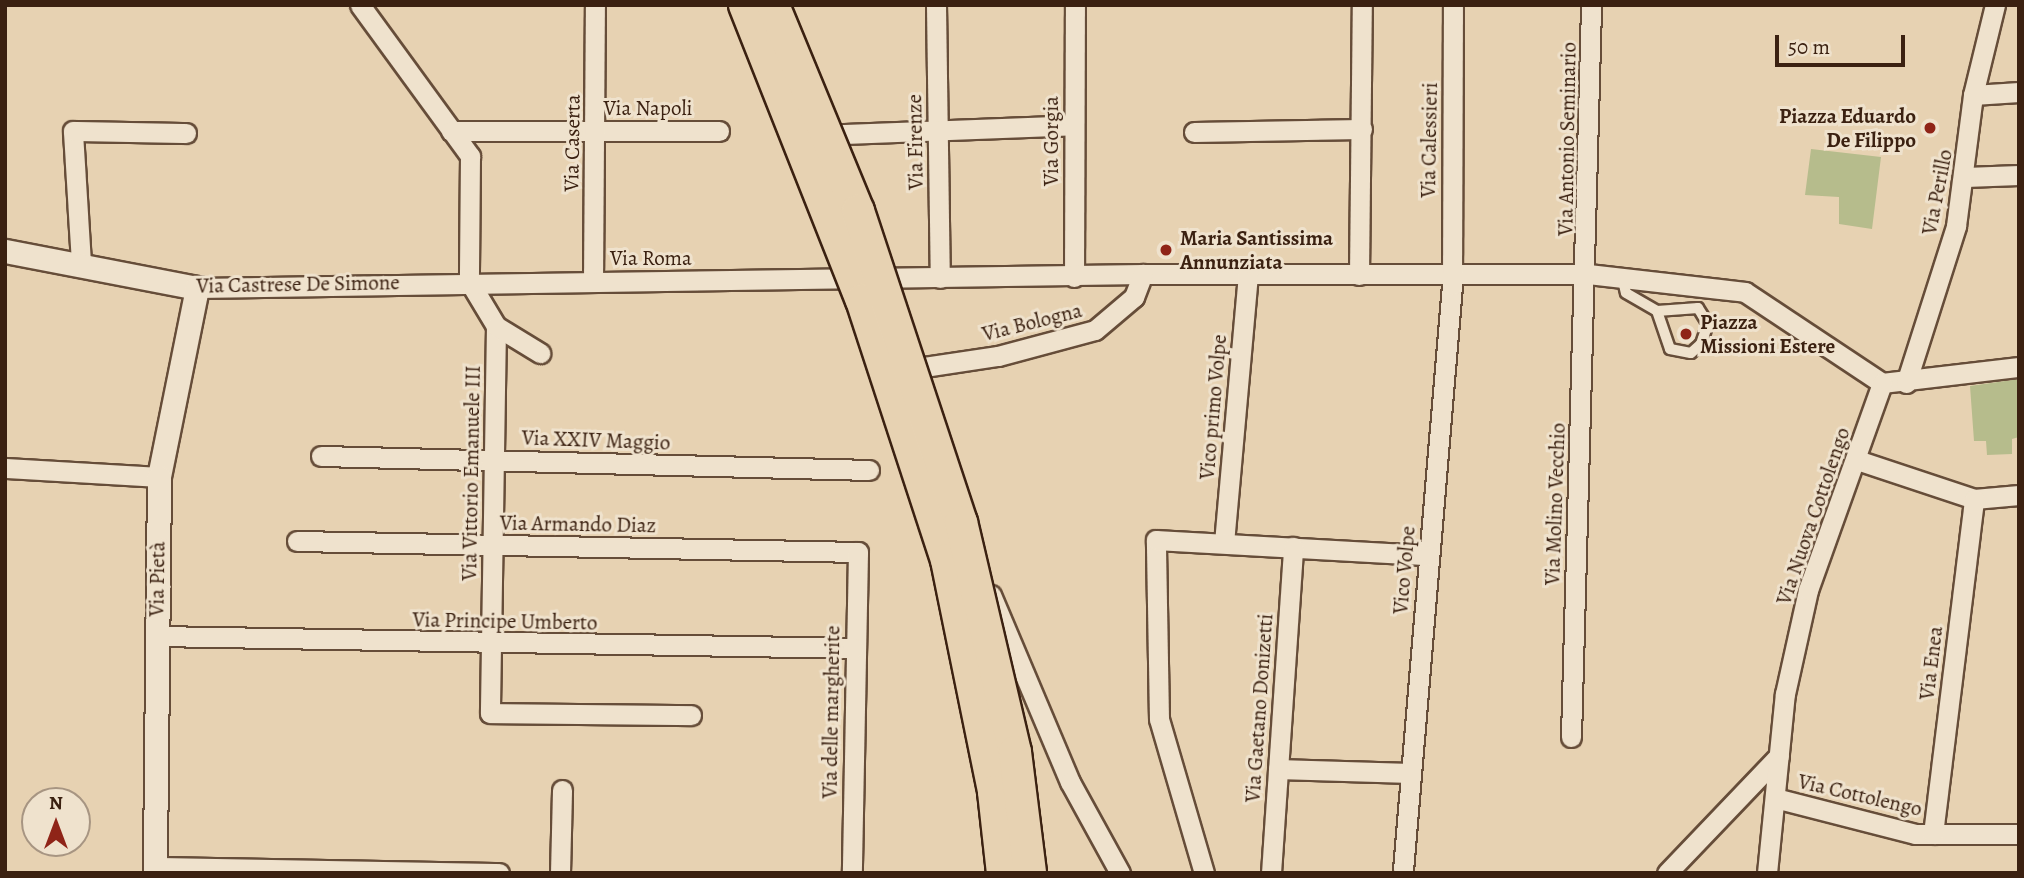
<!DOCTYPE html>
<html>
<head>
<meta charset="utf-8">
<style>
  body { margin:0 }
  #map { position:relative; width:2024px; height:878px; overflow:hidden; background:#e7d2b2; font-family:Alegreya,serif }
  div>[style] { position:absolute }
  .green>* { inset:0; background:#b6bc8c }
  .roads { filter:drop-shadow(2px 0 #664d39) drop-shadow(-2px 0 #664d39) drop-shadow(0 2px #664d39) drop-shadow(0 -2px #664d39) }
  .service>* { height:10px; margin:-5px; padding:0 5px; transform-origin:5px; border-radius:5px; background:#efe2cd }
  .minor>* { height:19px; margin:-9.5px; padding:0 9.5px; transform-origin:9.5px; border-radius:9.5px; background:#efe2cd }
  .tertiary>* { height:23px; margin:-11.5px; padding:0 11.5px; transform-origin:11.5px; border-radius:11.5px; background:#efe2cd }
  .bridges { filter:drop-shadow(2px 0 #3b2111) drop-shadow(-2px 0 #3b2111) drop-shadow(0 2px #3b2111) drop-shadow(0 -2px #3b2111) }
  .trunk-bridge>* { height:32px; margin:-16px; padding:0 16px; transform-origin:16px; border-radius:16px; background:#e7d2b2 }
  .dots>* { width:19px; height:19px; translate:-50% -50%; box-sizing:border-box; border:4px solid #efe2cd; border-radius:50% }
  span { translate:-50% -50%; white-space:nowrap; text-align:center; line-height:1.15; -webkit-text-stroke:6px #efe2cd; paint-order:stroke }
  .street-label { font-size:21px; color:#3b2111 }
  .poi-label { font-size:21px; color:#3b2111; font-weight:700 }
  .right { translate:-100% -50%; text-align:right }
  .left { translate:0 -50%; text-align:left }
  .frame { position:absolute; inset:0; border:7px solid #3b2111; pointer-events:none }
  .north { position:absolute; left:21px; top:787px; width:70px; height:70px; box-sizing:border-box; background:#efe2cd; border:2px solid #a79582; border-radius:50%; rotate:0deg; font-size:19px; font-weight:700; line-height:28px; text-align:center; color:#3b2111 }
  .north::after { content:''; display:block; margin:auto; width:24px; height:32px; background:#8f2418; clip-path:polygon(50% 0,100% 100%,50% 72%,0 100%) }
  .scale { position:absolute; left:1775px; top:35px; width:130px; height:32px; box-sizing:border-box; border:4px solid #3b2111; border-top:0; padding-left:9px; font-size:21px; line-height:24px; white-space:nowrap; color:#3b2111; -webkit-text-stroke:5px #efe2cd; paint-order:stroke }
</style>
</head>
<body>
<div id="map">
  <div class="green">
    <i style="clip-path:polygon(1811px 149px,1881px 157px,1872px 229px,1839px 224px,1839px 197px,1805px 195px)"></i>
    <i style="clip-path:polygon(2019px 379px,2019px 437px,2012px 439px,2012px 454px,1987px 455px,1986px 441px,1974px 441px,1970px 386px)"></i>
  </div>
  <div class="roads">
    <div class="service">
      <i style="left:1622px;top:276px;width:17px;rotate:77deg"></i>
      <i style="left:1626px;top:293px;width:36px;rotate:30deg"></i>
      <i style="left:1657px;top:311px;width:40px;rotate:71.1deg"></i>
      <i style="left:1670px;top:349px;width:21px;rotate:11deg"></i>
      <i style="left:1691px;top:353px;width:13px;rotate:-42deg"></i>
      <i style="left:1701px;top:344px;width:21px;rotate:-71deg"></i>
      <i style="left:1708px;top:324px;width:19px;rotate:-122deg"></i>
      <i style="left:1698px;top:308px;width:41px;rotate:175.8deg"></i>
    </div>
    <div class="minor">
      <i style="left:360px;top:5px;width:187px;rotate:53.9deg"></i>
      <i style="left:470px;top:156px;width:125px;rotate:90.5deg"></i>
      <i style="left:936px;top:5px;width:273px;rotate:89.2deg"></i>
      <i style="left:1973px;top:95px;width:46px;rotate:-3.7deg"></i>
      <i style="left:451px;top:131px;width:268px"></i>
      <i style="left:1194px;top:132px;width:168px;rotate:-1deg"></i>
      <i style="left:818px;top:135px;width:256px;rotate:-2.2deg"></i>
      <i style="left:1965px;top:177px;width:54px;rotate:-2.1deg"></i>
      <i style="left:81px;top:263px;width:132px;rotate:-93.5deg"></i>
      <i style="left:73px;top:131px;width:113px;rotate:1deg"></i>
      <i style="left:1359px;top:275px;width:270px;rotate:-89.4deg"></i>
      <i style="left:1074px;top:277px;width:272px;rotate:-89.8deg"></i>
      <i style="left:469px;top:281px;width:52px;rotate:59deg"></i>
      <i style="left:496px;top:326px;width:387px;rotate:90.9deg"></i>
      <i style="left:490px;top:713px;width:201px;rotate:0.6deg"></i>
      <i style="left:593px;top:281px;width:276px;rotate:-89.6deg"></i>
      <i style="left:197px;top:288px;width:946px;rotate:-0.85deg"></i>
      <i style="left:1143px;top:274px;width:445px"></i>
      <i style="left:1588px;top:274px;width:158px;rotate:6.5deg"></i>
      <i style="left:1745px;top:292px;width:164px;rotate:33.6deg"></i>
      <i style="left:1882px;top:383px;width:138px;rotate:-6.7deg"></i>
      <i style="left:496px;top:326px;width:52px;rotate:31.5deg"></i>
      <i style="left:904px;top:370px;width:95px;rotate:-8.5deg"></i>
      <i style="left:998px;top:356px;width:100px;rotate:-15deg"></i>
      <i style="left:1095px;top:330px;width:51px;rotate:-40.2deg"></i>
      <i style="left:1134px;top:297px;width:25px;rotate:-69deg"></i>
      <i style="left:1906px;top:383px;width:165px;rotate:-72.3deg"></i>
      <i style="left:1956px;top:226px;width:132px;rotate:-82.6deg"></i>
      <i style="left:1973px;top:95px;width:93px;rotate:-76.3deg"></i>
      <i style="left:321px;top:456px;width:548px;rotate:1.46deg"></i>
      <i style="left:1857px;top:460px;width:123px;rotate:18.4deg"></i>
      <i style="left:1974px;top:499px;width:45px;rotate:-5.1deg"></i>
      <i style="left:5px;top:468px;width:154px;rotate:3.3deg"></i>
      <i style="left:297px;top:541px;width:561px;rotate:1.12deg"></i>
      <i style="left:858px;top:552px;width:321px;rotate:91.1deg"></i>
      <i style="left:1224px;top:543px;width:270px;rotate:-84.9deg"></i>
      <i style="left:991px;top:595px;width:203px;rotate:67.1deg"></i>
      <i style="left:1070px;top:782px;width:104px;rotate:61.2deg"></i>
      <i style="left:156px;top:636px;width:698px;rotate:0.98deg"></i>
      <i style="left:1571px;top:737px;width:732px;rotate:-88.43deg"></i>
      <i style="left:1278px;top:769px;width:132px;rotate:1.7deg"></i>
      <i style="left:1775px;top:798px;width:145px;rotate:14.4deg"></i>
      <i style="left:1915px;top:834px;width:104px"></i>
      <i style="left:1933px;top:834px;width:337px;rotate:-83deg"></i>
      <i style="left:155px;top:867px;width:344px;rotate:1deg"></i>
      <i style="left:1403px;top:870px;width:587px;rotate:-85.21deg"></i>
      <i style="left:1452px;top:285px;width:280px;rotate:-89.8deg"></i>
      <i style="left:560px;top:873px;width:83px;rotate:-88.6deg"></i>
      <i style="left:1204px;top:873px;width:160px;rotate:-106.3deg"></i>
      <i style="left:1159px;top:719px;width:179px;rotate:-91deg"></i>
      <i style="left:1156px;top:540px;width:272px;rotate:3.2deg"></i>
      <i style="left:1271px;top:873px;width:327px;rotate:-86.1deg"></i>
      <i style="left:1667px;top:873px;width:162px;rotate:-46.3deg"></i>
      <i style="left:1767px;top:873px;width:180px;rotate:-84.3deg"></i>
      <i style="left:1785px;top:694px;width:107px;rotate:-77.5deg"></i>
      <i style="left:1808px;top:590px;width:220px;rotate:-70.3deg"></i>
    </div>
    <div class="tertiary">
      <i style="left:5px;top:251px;width:196px;rotate:10.9deg"></i>
      <i style="left:197px;top:288px;width:193px;rotate:101.4deg"></i>
      <i style="left:159px;top:477px;width:396px;rotate:90.6deg"></i>
    </div>
  </div>
  <div class="bridges">
    <div class="trunk-bridge">
      <i style="left:745px;top:5px;width:317px;rotate:68.4deg"></i>
      <i style="left:862px;top:300px;width:274px;rotate:71.9deg"></i>
      <i style="left:947px;top:560px;width:237px;rotate:78.5deg"></i>
      <i style="left:994px;top:792px;width:81px;rotate:83.7deg"></i>
      <i style="left:773px;top:5px;width:223px;rotate:67.6deg"></i>
      <i style="left:858px;top:211px;width:328px;rotate:71.7deg"></i>
      <i style="left:961px;top:522px;width:236px;rotate:76.8deg"></i>
      <i style="left:1015px;top:752px;width:122px;rotate:82.9deg"></i>
    </div>
  </div>
  <div class="dots">
    <i style="left:1930px;top:128px;background:#8f2418"></i>
    <i style="left:1166px;top:250px;background:#8f2418"></i>
    <i style="left:1686px;top:334px;background:#8f2418"></i>
  </div>
  <div class="street-label">
    <span style="left:648px;top:108px">Via Napoli</span>
    <span style="left:1567px;top:139px;rotate:-89deg">Via Antonio Seminario</span>
    <span style="left:1429px;top:140px;rotate:-89deg">Via Calessieri</span>
    <span style="left:1051px;top:141px;rotate:-90deg">Via Gorgia</span>
    <span style="left:915px;top:142px;rotate:-91deg">Via Firenze</span>
    <span style="left:572px;top:143px;rotate:-89deg">Via Caserta</span>
    <span style="left:1937px;top:192px;rotate:-79deg">Via Perillo</span>
    <span style="left:651px;top:258px">Via Roma</span>
    <span style="left:298px;top:284px;rotate:-1deg">Via Castrese De Simone</span>
    <span style="left:1032px;top:322px;rotate:-14deg">Via Bologna</span>
    <span style="left:1213px;top:407px;rotate:-85deg">Vico primo Volpe</span>
    <span style="left:596px;top:440px;rotate:2deg">Via XXIV Maggio</span>
    <span style="left:471px;top:473px;rotate:-89deg">Via Vittorio Emanuele III</span>
    <span style="left:1555px;top:504px;rotate:-88deg">Via Molino Vecchio</span>
    <span style="left:1813px;top:516px;rotate:-71deg">Via Nuova Cottolengo</span>
    <span style="left:578px;top:524px;rotate:1deg">Via Armando Diaz</span>
    <span style="left:1404px;top:570px;rotate:-85deg">Vico Volpe</span>
    <span style="left:157px;top:579px;rotate:-89deg">Via Pietà</span>
    <span style="left:505px;top:621px;rotate:1deg">Via Principe Umberto</span>
    <span style="left:1931px;top:663px;rotate:-83deg">Via Enea</span>
    <span style="left:1259px;top:708px;rotate:-86deg">Via Gaetano Donizetti</span>
    <span style="left:831px;top:712px;rotate:-89deg">Via delle margherite</span>
    <span style="left:1860px;top:795px;rotate:13deg">Via Cottolengo</span>
  </div>
  <div class="poi-label">
    <span class="right" style="left:1916px;top:128px">Piazza Eduardo<br>De Filippo</span>
    <span class="left" style="left:1180px;top:250px">Maria Santissima<br>Annunziata</span>
    <span class="left" style="left:1700px;top:334px">Piazza<br>Missioni Estere</span>
  </div>
  <div class="frame"></div>
  <div class="north">N</div>
  <div class="scale">50 m</div>
</div>
</body>
</html>
